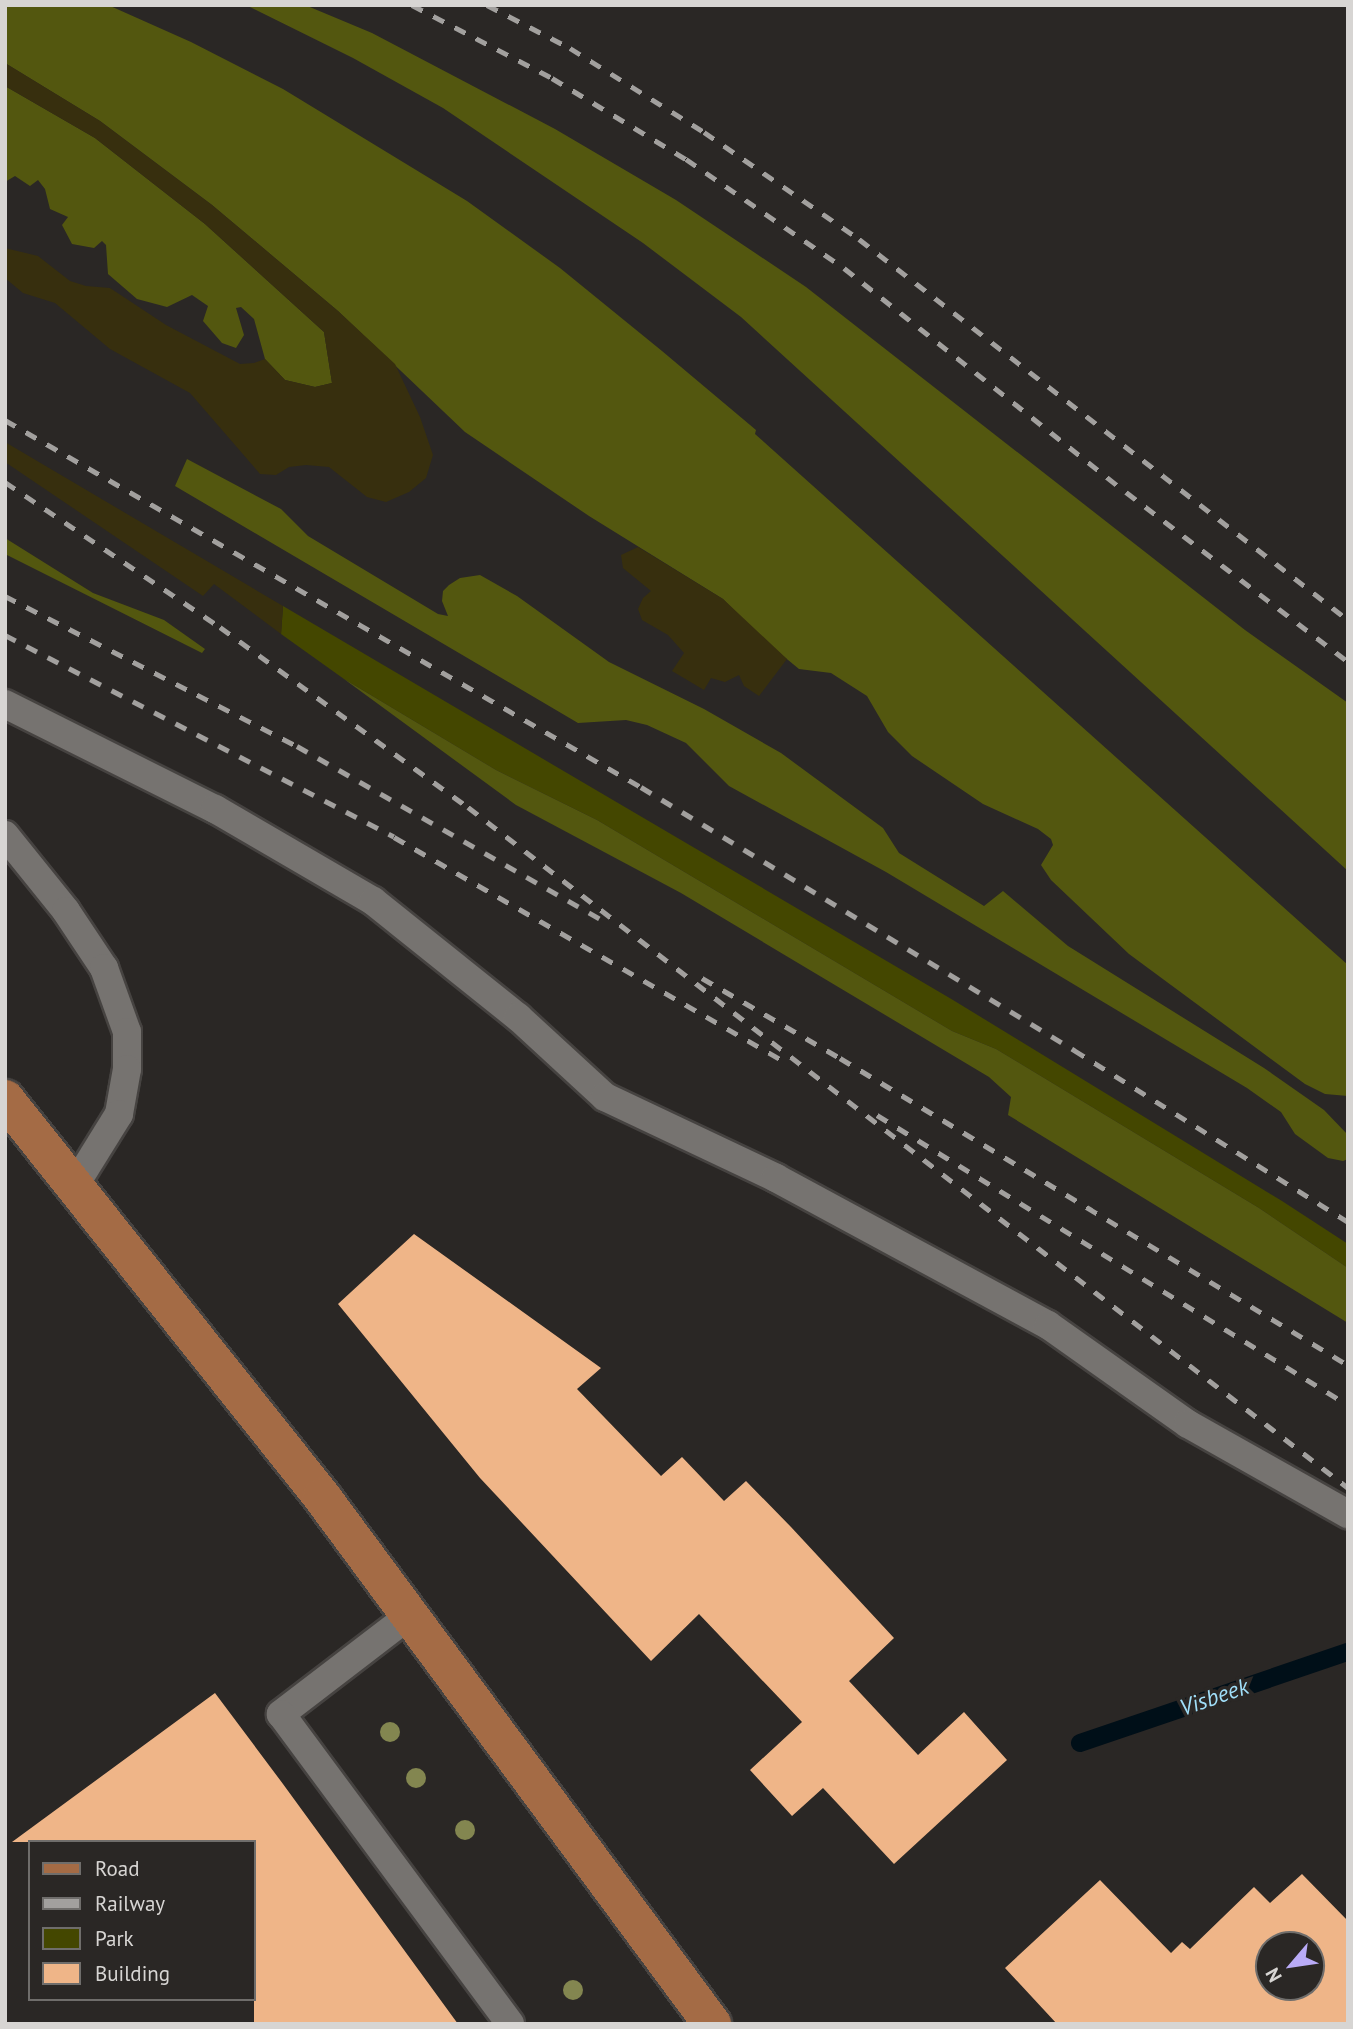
<!DOCTYPE html>
<html>
<head>
<meta charset="utf-8">
<style>
  body { margin:0 }
  #map { position:relative; width:1353px; height:2029px; overflow:hidden; background:#2a2725; font-family:"PT Sans",sans-serif }
  div>[style] { position:absolute }
  .green>* { inset:0; background:#444700 }
  .forest>* { inset:0; background:#53570f }
  .sand>* { inset:0; background:#372f0e }
  .stream>* { height:18px; margin:-9px; padding:0 9px; transform-origin:9px; border-radius:9px; background:#000f18 }
  .building>* { inset:0; background:#efb588 }
  .roads { filter:drop-shadow(2px 0 #464341) drop-shadow(-2px 0 #464341) drop-shadow(0 2px #464341) drop-shadow(0 -2px #464341) }
  .lane>* { height:28px; margin:-14px; padding:0 14px; transform-origin:14px; border-radius:14px; background:#767370 }
  .primary>* { height:38px; margin:-19px; padding:0 19px; transform-origin:19px; border-radius:19px; background:#a46b45 }
  .rail>* { height:5px; margin-top:-2.5px; transform-origin:0; background:repeating-linear-gradient(90deg,#a2a09e 0 12px,transparent 0 24px) }
  .trees>* { width:20px; height:20px; margin:-10px; border-radius:50%; background:#838650 }
  span { translate:-50% -50%; white-space:nowrap; text-align:center; line-height:1.15; -webkit-text-stroke:7px #2a2725; paint-order:stroke }
  .water-label { font-size:23px; color:#a1dff9; font-style:italic }
  .frame { position:absolute; inset:0; border:7px solid #d7d5d3; pointer-events:none }
  .legend { position:absolute; left:28px; top:1840px; width:228px; height:161px; box-sizing:border-box; background:#2a2725; border:2px solid #6f6d6b; margin:0; padding:9px 12px; list-style:none; font-size:21px; color:#d7d5d3 }
  .legend li { display:flex; align-items:center; gap:14px; height:35px }
  .legend b { width:35px; border:2px solid #6f6d6b }
  .north { position:absolute; left:1255px; top:1931px; width:70px; height:70px; box-sizing:border-box; background:#2a2725; border:2px solid #6f6d6b; border-radius:50%; rotate:241deg; font-size:19px; font-weight:700; line-height:28px; text-align:center; color:#d7d5d3 }
  .north::after { content:''; display:block; margin:auto; width:24px; height:32px; background:#b9abf7; clip-path:polygon(50% 0,100% 100%,50% 72%,0 100%) }
</style>
</head>
<body>
<div id="map">
  <div class="green">
    <i style="clip-path:polygon(283px 606px,953px 1000px,1282px 1201px,1348px 1244px,1348px 1268px,1259px 1208px,996px 1049px,952px 1031px,597px 820px,496px 770px,344px 679px,281px 634px)"></i>
  </div>
  <div class="forest">
    <i style="clip-path:polygon(5px 5px,108px 5px,191px 42px,283px 89px,467px 201px,560px 268px,662px 351px,756px 430px,755px 434px,1348px 965px,1348px 1096px,1325px 1094px,1305px 1084px,1129px 954px,1051px 880px,1041px 865px,1053px 845px,1051px 839px,1038px 829px,983px 804px,912px 756px,888px 732px,867px 696px,831px 673px,799px 669px,759px 636px,723px 599px,589px 516px,465px 432px,338px 311px,212px 205px,100px 121px,5px 63px)"></i>
    <i style="clip-path:polygon(246px 5px,305px 5px,372px 33px,555px 129px,676px 200px,806px 287px,1245px 630px,1348px 703px,1348px 871px,741px 317px,643px 243px,443px 108px,353px 58px)"></i>
    <i style="clip-path:polygon(5px 86px,95px 138px,205px 224px,324px 332px,332px 383px,315px 387px,285px 380px,265px 359px,254px 319px,241px 307px,236px 308px,244px 335px,236px 348px,222px 343px,203px 321px,208px 306px,192px 295px,167px 307px,137px 299px,108px 274px,106px 245px,102px 241px,94px 248px,72px 244px,62px 225px,68px 217px,50px 209px,45px 189px,38px 180px,30px 186px,15px 176px,5px 182px)"></i>
    <i style="clip-path:polygon(187px 459px,281px 509px,308px 536px,438px 614px,448px 616px,442px 601px,443px 591px,449px 585px,460px 578px,480px 575px,517px 596px,609px 662px,704px 709px,781px 753px,883px 828px,899px 853px,984px 906px,1003px 891px,1068px 946px,1264px 1068px,1324px 1110px,1348px 1135px,1348px 1159px,1343px 1161px,1328px 1158px,1295px 1134px,1281px 1112px,1247px 1088px,886px 872px,729px 786px,686px 743px,647px 725px,626px 720px,578px 723px,175px 486px)"></i>
    <i style="clip-path:polygon(5px 538px,93px 593px,164px 620px,205px 649px,202px 653px,5px 554px)"></i>
    <i style="clip-path:polygon(344px 679px,496px 770px,597px 820px,952px 1031px,996px 1049px,1259px 1208px,1348px 1268px,1348px 1323px,1008px 1115px,1011px 1097px,989px 1077px,681px 893px,516px 805px)"></i>
  </div>
  <div class="sand">
    <i style="clip-path:polygon(5px 63px,100px 121px,212px 205px,338px 311px,395px 364px,420px 417px,433px 455px,426px 478px,409px 492px,386px 502px,367px 497px,329px 467px,306px 465px,289px 467px,276px 475px,260px 474px,190px 393px,110px 349px,55px 303px,23px 293px,5px 278px,5px 248px,38px 256px,70px 281px,86px 286px,110px 288px,166px 325px,240px 364px,254px 363px,265px 359px,285px 380px,315px 387px,332px 383px,324px 332px,205px 224px,95px 138px,5px 86px)"></i>
    <i style="clip-path:polygon(5px 442px,283px 606px,281px 634px,214px 584px,203px 596px,5px 462px)"></i>
    <i style="clip-path:polygon(638px 547px,723px 599px,787px 659px,759px 696px,744px 686px,739px 675px,725px 682px,711px 678px,704px 690px,672px 671px,684px 653px,668px 635px,642px 620px,638px 609px,643px 598px,651px 591px,623px 568px,621px 555px)"></i>
  </div>
  <div class="stream">
    <i style="left:1080px;top:1743px;width:283px;rotate:-18.8deg"></i>
  </div>
  <div class="building">
    <i style="clip-path:polygon(414px 1234px,601px 1368px,577px 1389px,661px 1476px,682px 1457px,724px 1501px,746px 1481px,791px 1527px,894px 1638px,849px 1681px,918px 1755px,964px 1712px,1007px 1760px,894px 1864px,823px 1788px,792px 1816px,750px 1770px,802px 1722px,699px 1614px,651px 1661px,480px 1478px,338px 1304px)"></i>
    <i style="clip-path:polygon(215px 1693px,283px 1784px,458px 2024px,254px 2024px,254px 1842px,12px 1842px)"></i>
    <i style="clip-path:polygon(evenodd,1302px 1874px,1348px 1921px,1348px 2024px,1057px 2024px,1005px 1968px,1100px 1880px,1171px 1953px,1182px 1942px,1190px 1949px,1254px 1887px,1270px 1903px,1302px 1874px,1269px 1945px,1311px 1945px,1311px 1987px,1269px 1987px,1269px 1945px)"></i>
  </div>
  <div class="roads">
    <div class="lane">
      <i style="left:5px;top:704px;width:235px;rotate:26.6deg"></i>
      <i style="left:215px;top:809px;width:183px;rotate:30.2deg"></i>
      <i style="left:373px;top:901px;width:186px;rotate:38.7deg"></i>
      <i style="left:518px;top:1017px;width:118px;rotate:42.6deg"></i>
      <i style="left:605px;top:1097px;width:189px;rotate:25.3deg"></i>
      <i style="left:776px;top:1178px;width:309px;rotate:28.4deg"></i>
      <i style="left:1048px;top:1325px;width:171px;rotate:35.3deg"></i>
      <i style="left:1188px;top:1424px;width:184px;rotate:29.4deg"></i>
      <i style="left:5px;top:835px;width:97px;rotate:51.2deg"></i>
      <i style="left:66px;top:911px;width:69px;rotate:56.3deg"></i>
      <i style="left:104px;top:968px;width:68px;rotate:70.2deg"></i>
      <i style="left:127px;top:1032px;width:37px;rotate:90deg"></i>
      <i style="left:127px;top:1069px;width:46px;rotate:100.1deg"></i>
      <i style="left:119px;top:1114px;width:84px;rotate:121.8deg"></i>
      <i style="left:410px;top:1615px;width:163px;rotate:142.5deg"></i>
      <i style="left:281px;top:1714px;width:385px;rotate:53.5deg"></i>
    </div>
    <div class="primary">
      <i style="left:5px;top:1099px;width:509px;rotate:51.46deg"></i>
      <i style="left:322px;top:1497px;width:656px;rotate:53.5deg"></i>
    </div>
  </div>
  <div class="rail">
    <i style="left:412px;top:5px;width:158px;rotate:27.5deg"></i>
    <i style="left:552px;top:78px;width:157px;rotate:31.2deg"></i>
    <i style="left:686px;top:159px;width:192px;rotate:34.6deg"></i>
    <i style="left:844px;top:268px;width:360px;rotate:38.5deg"></i>
    <i style="left:1126px;top:492px;width:280px;rotate:37.4deg"></i>
    <i style="left:487px;top:5px;width:93px;rotate:27.4deg"></i>
    <i style="left:570px;top:48px;width:158px;rotate:32.1deg"></i>
    <i style="left:704px;top:132px;width:188px;rotate:34.6deg"></i>
    <i style="left:859px;top:239px;width:620px;rotate:37.92deg"></i>
    <i style="left:5px;top:420px;width:734px;rotate:29.99deg"></i>
    <i style="left:641px;top:787px;width:507px;rotate:31.27deg"></i>
    <i style="left:1074px;top:1050px;width:324px;rotate:32.1deg"></i>
    <i style="left:5px;top:482px;width:259px;rotate:34deg"></i>
    <i style="left:220px;top:627px;width:306px;rotate:36deg"></i>
    <i style="left:468px;top:807px;width:1113px;rotate:37.73deg"></i>
    <i style="left:5px;top:596px;width:328px;rotate:27.2deg"></i>
    <i style="left:297px;top:746px;width:351px;rotate:29.7deg"></i>
    <i style="left:5px;top:635px;width:438px;rotate:27.4deg"></i>
    <i style="left:394px;top:837px;width:449px;rotate:29.9deg"></i>
    <i style="left:702px;top:978px;width:160px;rotate:30.1deg"></i>
    <i style="left:840px;top:1058px;width:594px;rotate:31.15deg"></i>
    <i style="left:877px;top:1115px;width:553px;rotate:31.62deg"></i>
  </div>
  <div class="trees">
    <i style="left:390px;top:1732px"></i>
    <i style="left:416px;top:1778px"></i>
    <i style="left:465px;top:1830px"></i>
    <i style="left:573px;top:1990px"></i>
  </div>
  <div class="water-label">
    <span style="left:1214px;top:1697px;rotate:-19deg">Visbeek</span>
  </div>
  <div class="frame"></div>
  <ul class="legend">
  <li><b style="height:9px;background:#a46b45"></b>Road</li>
  <li><b style="height:9px;background:#a2a09e"></b>Railway</li>
  <li><b style="height:19px;background:#444700"></b>Park</li>
  <li><b style="height:19px;background:#efb588"></b>Building</li>
  </ul>
  <div class="north">N</div>
</div>
</body>
</html>
